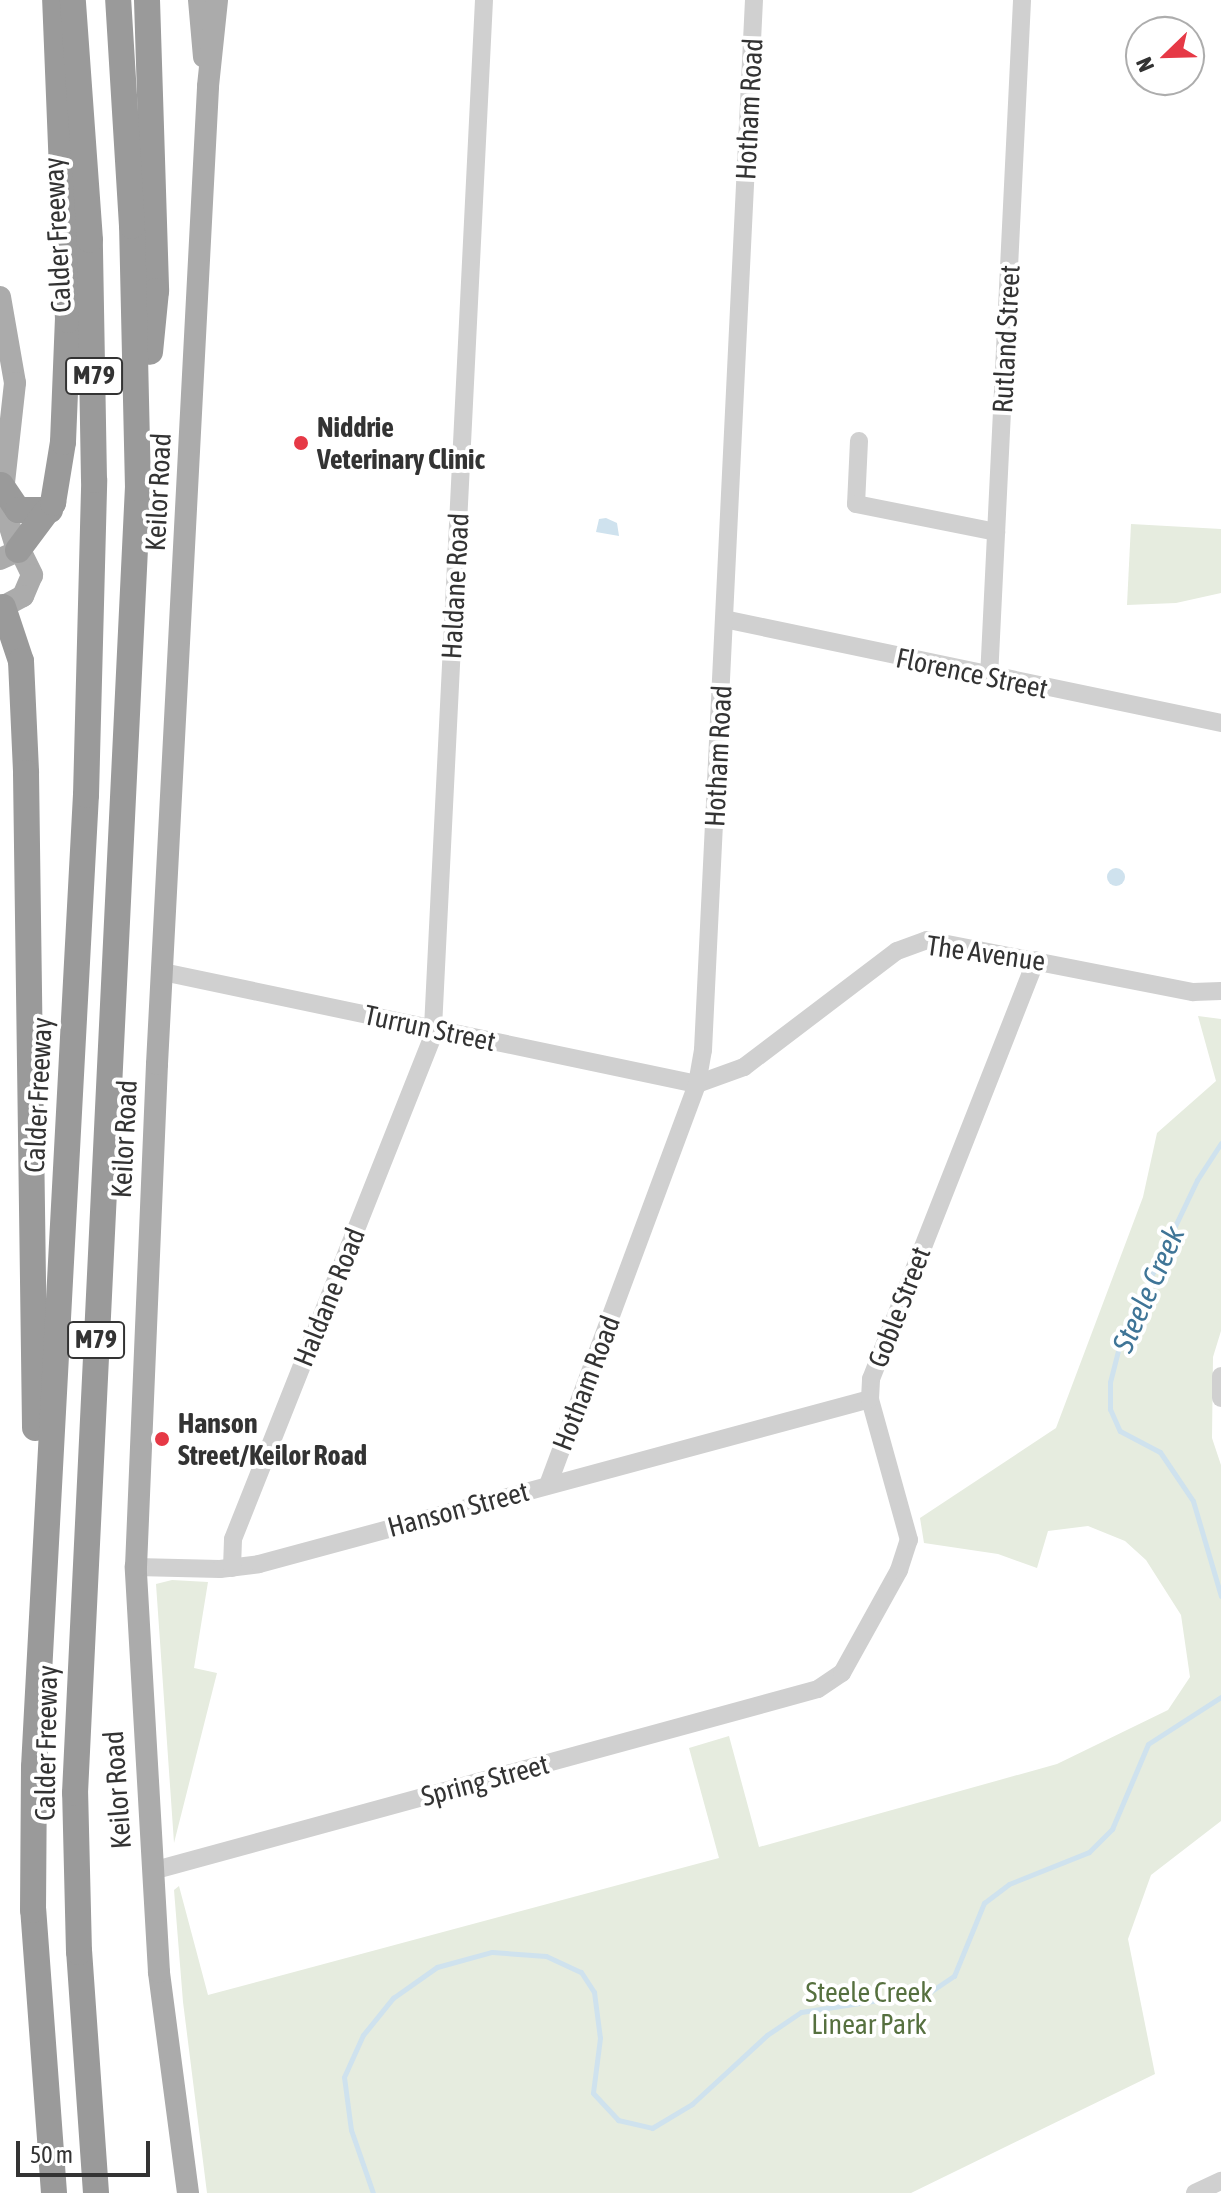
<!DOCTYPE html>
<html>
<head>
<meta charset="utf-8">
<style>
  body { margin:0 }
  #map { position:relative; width:1221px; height:2193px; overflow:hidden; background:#fff; font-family:"Asap Condensed",sans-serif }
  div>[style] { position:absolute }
  .green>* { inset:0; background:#e6ecdf }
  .water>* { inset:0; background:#cfe2ee }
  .round { border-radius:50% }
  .stream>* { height:5px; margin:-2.5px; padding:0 2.5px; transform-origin:2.5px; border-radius:2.5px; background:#cfe2ee }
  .minor>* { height:18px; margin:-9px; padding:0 9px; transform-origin:9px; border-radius:9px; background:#d0d0d0 }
  .major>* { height:22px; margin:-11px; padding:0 11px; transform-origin:11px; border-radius:11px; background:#ababab }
  .highway>* { height:26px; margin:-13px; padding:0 13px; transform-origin:13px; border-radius:13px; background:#9a9a9a }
  .dots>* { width:22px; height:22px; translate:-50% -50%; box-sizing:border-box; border:4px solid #fff; border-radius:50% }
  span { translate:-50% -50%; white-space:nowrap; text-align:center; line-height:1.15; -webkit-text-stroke:8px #fff; paint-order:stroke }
  .shield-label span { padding:2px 6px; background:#fff; border:2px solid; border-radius:6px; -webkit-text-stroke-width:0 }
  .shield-label { font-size:26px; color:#333; font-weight:700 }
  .street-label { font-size:28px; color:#333 }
  .poi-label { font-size:28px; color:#333; font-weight:700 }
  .left { translate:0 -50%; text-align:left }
  .park-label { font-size:28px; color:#56703f }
  .water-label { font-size:30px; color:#3f7597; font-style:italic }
  .north { position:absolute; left:1125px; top:16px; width:80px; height:80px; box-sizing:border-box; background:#fff; border:2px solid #adadad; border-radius:50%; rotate:247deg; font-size:22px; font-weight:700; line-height:32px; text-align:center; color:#333 }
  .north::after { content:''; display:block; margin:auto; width:28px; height:36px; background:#e63946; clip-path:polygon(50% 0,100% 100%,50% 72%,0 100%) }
  .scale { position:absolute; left:16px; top:2141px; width:134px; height:36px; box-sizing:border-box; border:4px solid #333; border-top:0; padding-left:10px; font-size:24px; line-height:28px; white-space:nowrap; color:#333; -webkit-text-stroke:6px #fff; paint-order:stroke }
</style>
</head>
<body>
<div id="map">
  <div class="green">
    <i style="clip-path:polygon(1131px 524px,1221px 529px,1221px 593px,1176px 603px,1127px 605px)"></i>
    <i style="clip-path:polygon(1198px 1016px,1221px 1019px,1221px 1331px,1213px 1357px,1212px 1438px,1221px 1465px,1221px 1821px,1151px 1875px,1128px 1939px,1155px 2074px,911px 2193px,207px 2193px,183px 2002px,174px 1890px,179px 1886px,208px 1995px,719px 1858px,689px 1748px,729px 1736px,759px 1847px,1057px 1764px,1168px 1710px,1190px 1677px,1181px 1615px,1146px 1560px,1125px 1541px,1088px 1526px,1048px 1531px,1037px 1568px,998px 1554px,924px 1543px,920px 1518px,1056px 1428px,1143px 1197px,1157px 1133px,1216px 1081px)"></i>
    <i style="clip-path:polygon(172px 1580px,208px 1582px,194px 1668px,217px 1673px,174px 1843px,156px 1584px)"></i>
  </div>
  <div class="water">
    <i style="clip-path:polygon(606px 518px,617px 523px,619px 536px,596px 532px,599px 519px)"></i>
    <i class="round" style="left:1107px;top:868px;width:18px;height:18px"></i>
  </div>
  <div class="stream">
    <i style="left:1221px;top:1143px;width:44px;rotate:123deg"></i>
    <i style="left:1197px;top:1180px;width:176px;rotate:115.5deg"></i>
    <i style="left:1121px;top:1339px;width:44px;rotate:104.3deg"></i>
    <i style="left:1110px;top:1382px;width:27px;rotate:90deg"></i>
    <i style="left:1110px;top:1409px;width:24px;rotate:66deg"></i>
    <i style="left:1120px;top:1431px;width:45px;rotate:27.7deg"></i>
    <i style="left:1160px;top:1452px;width:59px;rotate:56deg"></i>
    <i style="left:1193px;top:1501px;width:99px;rotate:73.6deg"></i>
    <i style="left:373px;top:2193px;width:67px;rotate:-109.2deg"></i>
    <i style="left:351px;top:2130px;width:53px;rotate:-97.5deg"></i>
    <i style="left:344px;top:2077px;width:46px;rotate:-65.7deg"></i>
    <i style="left:363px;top:2035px;width:48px;rotate:-51deg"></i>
    <i style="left:393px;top:1998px;width:54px;rotate:-35.2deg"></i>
    <i style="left:437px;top:1967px;width:57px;rotate:-15.3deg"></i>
    <i style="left:492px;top:1952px;width:54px;rotate:4.2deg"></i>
    <i style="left:546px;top:1956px;width:38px;rotate:25deg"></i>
    <i style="left:581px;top:1972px;width:24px;rotate:57deg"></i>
    <i style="left:594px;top:1992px;width:46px;rotate:82.6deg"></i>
    <i style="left:600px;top:2038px;width:55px;rotate:97.3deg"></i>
    <i style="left:593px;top:2093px;width:37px;rotate:47deg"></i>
    <i style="left:618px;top:2120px;width:35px;rotate:13deg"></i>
    <i style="left:652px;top:2128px;width:47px;rotate:-31deg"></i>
    <i style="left:692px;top:2104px;width:102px;rotate:-42.6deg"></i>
    <i style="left:767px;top:2035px;width:41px;rotate:-34.1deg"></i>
    <i style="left:801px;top:2012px;width:131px;rotate:-8.8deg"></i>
    <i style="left:930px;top:1992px;width:29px;rotate:-34deg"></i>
    <i style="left:954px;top:1976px;width:79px;rotate:-67.7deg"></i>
    <i style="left:984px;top:1903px;width:31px;rotate:-37deg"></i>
    <i style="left:1009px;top:1884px;width:86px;rotate:-21.8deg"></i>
    <i style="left:1089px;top:1852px;width:33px;rotate:-45deg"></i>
    <i style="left:1112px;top:1829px;width:92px;rotate:-67deg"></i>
    <i style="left:1148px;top:1744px;width:87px;rotate:-32.8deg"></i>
  </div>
  <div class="minor">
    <i style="left:859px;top:441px;width:63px;rotate:92.7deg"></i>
    <i style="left:856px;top:504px;width:143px;rotate:11.3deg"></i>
    <i style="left:724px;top:619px;width:508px;rotate:11.82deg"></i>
    <i style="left:989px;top:678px;width:679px;rotate:-87.21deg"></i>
    <i style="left:163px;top:972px;width:546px;rotate:11.85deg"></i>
    <i style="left:697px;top:1084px;width:50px;rotate:-19.9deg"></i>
    <i style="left:744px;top:1067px;width:192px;rotate:-37.2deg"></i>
    <i style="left:897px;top:951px;width:32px;rotate:-20deg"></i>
    <i style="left:927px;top:940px;width:271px;rotate:11.1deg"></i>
    <i style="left:1193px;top:992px;width:28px;rotate:-2deg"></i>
    <i style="left:433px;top:1028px;width:1029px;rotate:-87.16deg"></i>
    <i style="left:1221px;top:1376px;width:22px;rotate:90deg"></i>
    <i style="left:548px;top:1485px;width:428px;rotate:-69.6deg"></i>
    <i style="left:697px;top:1084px;width:35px;rotate:-80deg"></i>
    <i style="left:703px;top:1050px;width:1051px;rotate:-87.22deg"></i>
    <i style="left:136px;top:1567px;width:84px;rotate:1.4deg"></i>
    <i style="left:220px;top:1569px;width:39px;rotate:-7deg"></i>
    <i style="left:259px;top:1564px;width:633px;rotate:-15.11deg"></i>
    <i style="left:232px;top:1568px;width:29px;rotate:-88deg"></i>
    <i style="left:233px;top:1539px;width:550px;rotate:-68.33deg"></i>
    <i style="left:152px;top:1871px;width:690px;rotate:-15.28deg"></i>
    <i style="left:818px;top:1689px;width:29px;rotate:-34deg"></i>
    <i style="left:842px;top:1673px;width:118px;rotate:-61deg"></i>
    <i style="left:899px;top:1570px;width:32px;rotate:-72deg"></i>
    <i style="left:909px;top:1540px;width:146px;rotate:-105.5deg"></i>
    <i style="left:870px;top:1399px;width:20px;rotate:-87deg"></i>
    <i style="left:871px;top:1379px;width:450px;rotate:-68.5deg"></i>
    <i style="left:1195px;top:2193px;width:29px;rotate:-25deg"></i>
  </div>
  <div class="major">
    <i style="left:199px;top:0;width:57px;rotate:85deg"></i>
    <i style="left:0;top:297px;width:87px;rotate:80.1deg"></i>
    <i style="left:15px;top:383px;width:119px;rotate:96.3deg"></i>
    <i style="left:2px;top:501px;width:51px;rotate:73deg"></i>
    <i style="left:0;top:559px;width:22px;rotate:-24deg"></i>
    <i style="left:20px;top:550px;width:28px;rotate:64deg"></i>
    <i style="left:32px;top:575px;width:23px;rotate:113deg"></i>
    <i style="left:23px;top:596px;width:26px;rotate:152deg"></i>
    <i style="left:188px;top:2193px;width:223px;rotate:-97.5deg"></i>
    <i style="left:159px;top:1972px;width:406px;rotate:-93.3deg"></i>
    <i style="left:136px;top:1567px;width:503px;rotate:-87.61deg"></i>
    <i style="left:157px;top:1064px;width:979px;rotate:-87.01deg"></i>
    <i style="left:208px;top:86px;width:86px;rotate:-84deg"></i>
  </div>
  <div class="highway">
    <i style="left:147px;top:0;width:291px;rotate:88.2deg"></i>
    <i style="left:156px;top:291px;width:61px;rotate:95.6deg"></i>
    <i style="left:1px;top:485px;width:30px;rotate:56deg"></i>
    <i style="left:18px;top:510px;width:32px"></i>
    <i style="left:18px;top:550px;width:59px;rotate:-53.3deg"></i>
    <i style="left:53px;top:503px;width:62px;rotate:-80.7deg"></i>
    <i style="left:63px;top:442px;width:122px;rotate:-87.7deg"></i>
    <i style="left:68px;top:320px;width:320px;rotate:-92.3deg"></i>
    <i style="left:3px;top:607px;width:57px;rotate:71.6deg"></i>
    <i style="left:21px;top:661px;width:112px;rotate:87.4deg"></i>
    <i style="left:26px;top:773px;width:655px;rotate:89.21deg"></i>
    <i style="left:54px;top:2193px;width:284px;rotate:-94.2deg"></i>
    <i style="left:33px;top:1910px;width:143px;rotate:-89.6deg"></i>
    <i style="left:34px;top:1767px;width:973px;rotate:-86.94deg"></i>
    <i style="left:86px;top:795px;width:315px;rotate:-88.5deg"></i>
    <i style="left:94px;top:480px;width:240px;rotate:-91deg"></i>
    <i style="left:90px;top:240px;width:241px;rotate:-94.1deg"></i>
    <i style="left:96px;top:2193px;width:242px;rotate:-94deg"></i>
    <i style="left:79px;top:1952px;width:159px;rotate:-91.4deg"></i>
    <i style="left:75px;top:1793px;width:1307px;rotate:-87.24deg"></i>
    <i style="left:138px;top:488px;width:262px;rotate:-91.3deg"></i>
    <i style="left:132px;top:226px;width:226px;rotate:-93.5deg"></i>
  </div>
  <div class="dots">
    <i style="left:301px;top:443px;background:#e63946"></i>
    <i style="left:162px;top:1439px;background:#e63946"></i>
  </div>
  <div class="shield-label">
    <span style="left:94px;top:376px">M79</span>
    <span style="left:96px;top:1340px">M79</span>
  </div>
  <div class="street-label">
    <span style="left:749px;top:109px;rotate:-87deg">Hotham Road</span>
    <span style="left:57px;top:235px;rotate:-93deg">Calder Freeway</span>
    <span style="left:1006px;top:339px;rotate:-87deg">Rutland Street</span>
    <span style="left:158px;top:492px;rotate:-87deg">Keilor Road</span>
    <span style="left:455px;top:586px;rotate:-87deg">Haldane Road</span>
    <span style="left:972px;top:673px;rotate:12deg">Florence Street</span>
    <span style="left:718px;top:756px;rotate:-87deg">Hotham Road</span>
    <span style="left:986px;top:953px;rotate:8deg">The Avenue</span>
    <span style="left:430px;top:1028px;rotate:12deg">Turrun Street</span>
    <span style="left:38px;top:1095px;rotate:-87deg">Calder Freeway</span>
    <span style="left:124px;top:1139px;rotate:-87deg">Keilor Road</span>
    <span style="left:329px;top:1297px;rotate:-68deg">Haldane Road</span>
    <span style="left:899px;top:1307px;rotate:-69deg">Goble Street</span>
    <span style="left:586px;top:1383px;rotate:-69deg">Hotham Road</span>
    <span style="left:458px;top:1509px;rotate:-15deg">Hanson Street</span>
    <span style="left:46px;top:1743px;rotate:-89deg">Calder Freeway</span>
    <span style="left:485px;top:1780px;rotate:-15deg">Spring Street</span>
    <span style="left:117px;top:1790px;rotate:-94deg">Keilor Road</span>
  </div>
  <div class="poi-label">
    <span class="left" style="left:317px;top:443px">Niddrie<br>Veterinary Clinic</span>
    <span class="left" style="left:178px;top:1439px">Hanson<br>Street/Keilor Road</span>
  </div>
  <div class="park-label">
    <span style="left:869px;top:2008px">Steele Creek<br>Linear Park</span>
  </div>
  <div class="water-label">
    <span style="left:1148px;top:1289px;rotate:-66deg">Steele Creek</span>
  </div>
  <div class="north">N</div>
  <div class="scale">50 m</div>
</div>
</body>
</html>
